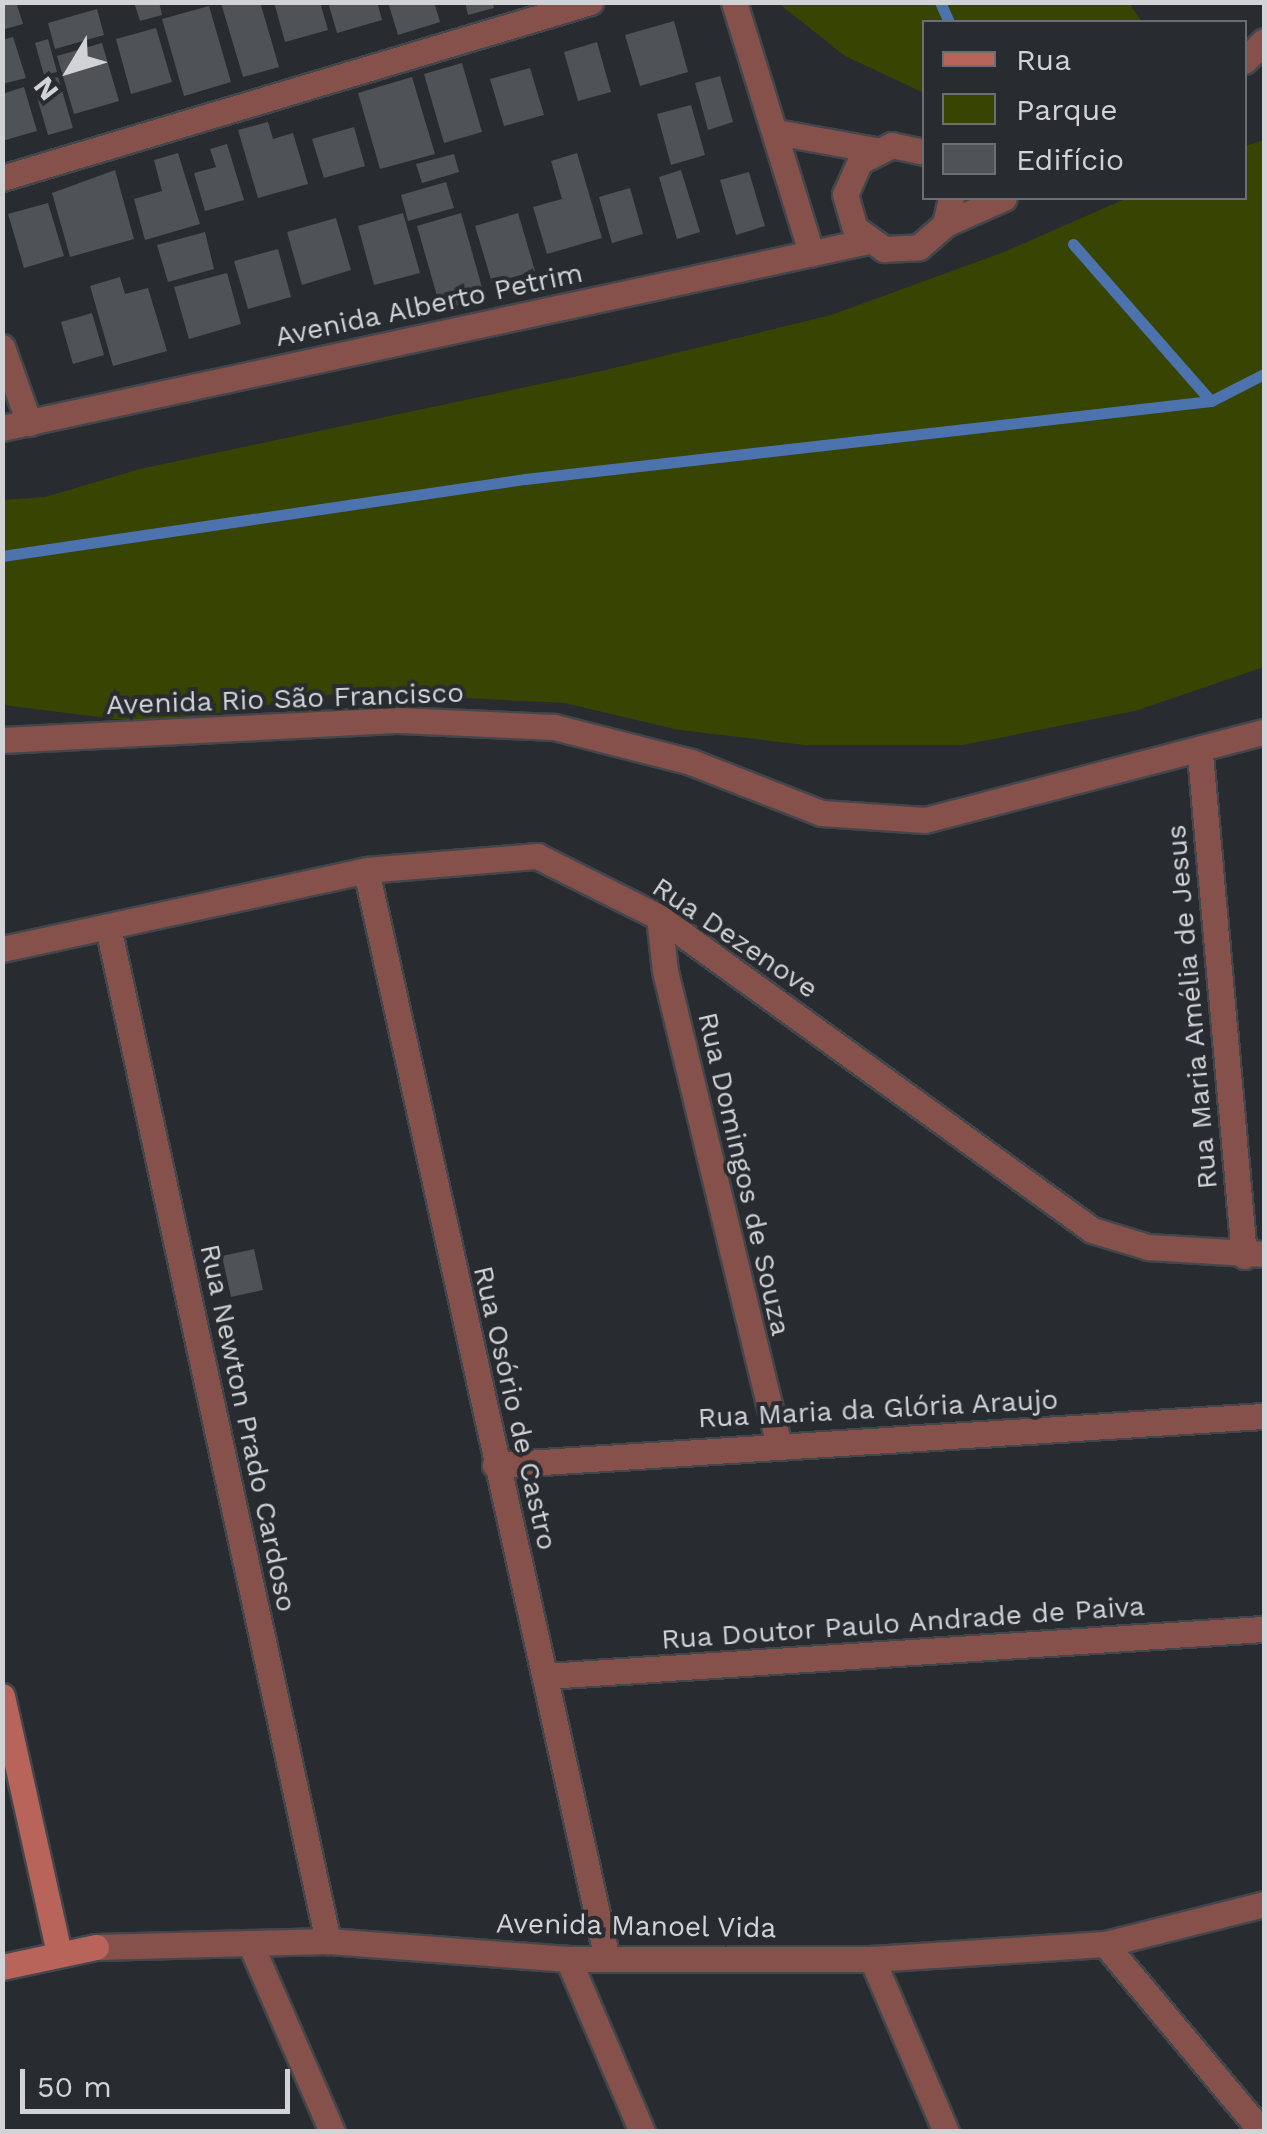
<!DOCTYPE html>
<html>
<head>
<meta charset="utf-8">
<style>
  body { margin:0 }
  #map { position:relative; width:1267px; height:2134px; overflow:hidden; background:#282b30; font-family:"Work Sans",sans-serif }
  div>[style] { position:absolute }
  .green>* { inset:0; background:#374402 }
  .stream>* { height:11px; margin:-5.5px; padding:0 5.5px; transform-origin:5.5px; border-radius:5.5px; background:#4d73ae }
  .building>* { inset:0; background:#4f5358 }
  .roads { filter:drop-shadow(2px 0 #43464b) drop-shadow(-2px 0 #43464b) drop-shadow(0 2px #43464b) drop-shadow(0 -2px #43464b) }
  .street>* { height:25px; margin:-12.5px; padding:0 12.5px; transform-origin:12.5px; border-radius:12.5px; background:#86514a }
  .secondary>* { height:25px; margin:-12.5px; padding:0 12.5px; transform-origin:12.5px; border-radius:12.5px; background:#b8645a }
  span { translate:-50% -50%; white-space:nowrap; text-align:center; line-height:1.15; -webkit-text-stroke:8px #282b30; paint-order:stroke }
  .street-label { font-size:28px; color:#d1d3d6 }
  .frame { position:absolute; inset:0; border:5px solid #d1d3d6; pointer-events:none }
  .legend { position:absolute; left:922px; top:20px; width:325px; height:180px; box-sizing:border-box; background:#282b30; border:2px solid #6c6e72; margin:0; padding:12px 18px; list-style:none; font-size:30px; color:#d1d3d6 }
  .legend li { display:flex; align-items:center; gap:20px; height:50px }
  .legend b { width:50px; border:2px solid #6c6e72 }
  .north { position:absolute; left:20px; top:20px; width:100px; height:100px; -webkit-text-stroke:8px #282b30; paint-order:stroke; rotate:232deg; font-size:28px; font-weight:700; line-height:40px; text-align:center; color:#d1d3d6 }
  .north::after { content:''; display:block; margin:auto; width:35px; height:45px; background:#d1d3d6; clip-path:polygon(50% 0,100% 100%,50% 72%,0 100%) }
  .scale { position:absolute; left:20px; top:2069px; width:270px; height:45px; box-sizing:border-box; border:5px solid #d1d3d6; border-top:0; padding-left:12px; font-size:30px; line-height:35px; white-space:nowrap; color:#d1d3d6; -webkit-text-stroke:8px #282b30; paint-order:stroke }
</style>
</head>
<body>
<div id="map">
  <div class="green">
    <i style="clip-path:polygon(778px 3px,1129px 3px,1142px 22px,924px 22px,924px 93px,845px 56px)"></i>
    <i style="clip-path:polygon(1264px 140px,1264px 667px,1135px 711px,963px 745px,805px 745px,679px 730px,564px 703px,345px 692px,154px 724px,3px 705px,3px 500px,45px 497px,140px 469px,606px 370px,831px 315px,1004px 252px,1127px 198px,1244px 198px,1245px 146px)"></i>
  </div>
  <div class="stream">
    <i style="left:940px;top:2px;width:22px;rotate:66deg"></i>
    <i style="left:1073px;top:244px;width:209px;rotate:48.7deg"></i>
    <i style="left:2px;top:556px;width:529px;rotate:-8.38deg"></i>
    <i style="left:525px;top:479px;width:690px;rotate:-6.49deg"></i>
    <i style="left:1211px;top:401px;width:59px;rotate:-27deg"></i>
  </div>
  <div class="building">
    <i style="clip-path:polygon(2px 2px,16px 2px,23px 24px,2px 30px)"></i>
    <i style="clip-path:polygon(134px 2px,159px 2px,162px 15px,140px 21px)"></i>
    <i style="clip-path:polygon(260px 2px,279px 67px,243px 77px,221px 3px)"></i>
    <i style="clip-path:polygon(274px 2px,320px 2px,328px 30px,285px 42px)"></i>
    <i style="clip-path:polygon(328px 2px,377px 2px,382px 20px,337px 33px)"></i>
    <i style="clip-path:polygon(388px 2px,434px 2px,440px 22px,398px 35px)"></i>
    <i style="clip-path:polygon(465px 2px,492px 2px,494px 8px,468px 15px)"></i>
    <i style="clip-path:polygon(209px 6px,231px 82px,184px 96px,162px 19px)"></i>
    <i style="clip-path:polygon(97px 9px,104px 35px,55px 49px,48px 23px)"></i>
    <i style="clip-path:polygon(674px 21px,688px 72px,640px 86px,625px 35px)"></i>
    <i style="clip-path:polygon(156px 28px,172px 82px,131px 94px,116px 39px)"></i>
    <i style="clip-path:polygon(13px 37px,26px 78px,2px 84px,2px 40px)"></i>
    <i style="clip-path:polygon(48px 39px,57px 72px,44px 75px,35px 43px)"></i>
    <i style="clip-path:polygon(597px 42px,611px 92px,578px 101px,564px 52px)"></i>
    <i style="clip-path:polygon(102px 43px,119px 101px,74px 114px,57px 56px)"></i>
    <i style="clip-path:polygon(462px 63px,482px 132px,444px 143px,424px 74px)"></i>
    <i style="clip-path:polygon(530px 68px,544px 115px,504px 126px,490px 79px)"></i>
    <i style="clip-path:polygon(720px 76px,733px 122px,708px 130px,695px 83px)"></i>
    <i style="clip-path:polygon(58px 77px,73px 128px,48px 135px,33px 84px)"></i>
    <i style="clip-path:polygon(412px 77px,435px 154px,380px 169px,358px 93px)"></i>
    <i style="clip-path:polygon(24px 87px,37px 131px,2px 141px,2px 94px)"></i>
    <i style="clip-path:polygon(691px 105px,705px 155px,671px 165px,657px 114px)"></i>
    <i style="clip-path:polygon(268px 122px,273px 139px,293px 133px,308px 184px,258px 198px,238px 130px)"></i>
    <i style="clip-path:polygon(354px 127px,365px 166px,324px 178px,312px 139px)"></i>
    <i style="clip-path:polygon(227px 144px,244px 200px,205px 211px,194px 173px,216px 167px,210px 149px)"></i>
    <i style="clip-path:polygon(178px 153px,200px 224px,145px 240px,134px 199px,162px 191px,154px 160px)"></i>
    <i style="clip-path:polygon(577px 153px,602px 238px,547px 254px,533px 207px,562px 199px,551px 161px)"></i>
    <i style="clip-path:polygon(454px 154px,459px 172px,422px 183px,416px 164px)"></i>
    <i style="clip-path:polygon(115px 170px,134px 239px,70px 257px,52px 193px)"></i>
    <i style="clip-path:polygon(681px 170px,700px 232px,677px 239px,659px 177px)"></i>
    <i style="clip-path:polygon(749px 172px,765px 226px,736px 235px,720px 180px)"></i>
    <i style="clip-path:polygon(446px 182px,454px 208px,408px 221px,401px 195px)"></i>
    <i style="clip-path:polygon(630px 188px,643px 234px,612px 243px,599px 197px)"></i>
    <i style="clip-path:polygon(48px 203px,64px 256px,24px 268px,8px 214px)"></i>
    <i style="clip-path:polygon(403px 213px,420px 273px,374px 285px,358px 226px)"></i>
    <i style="clip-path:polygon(461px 213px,485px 298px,441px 310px,417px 226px)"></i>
    <i style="clip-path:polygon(518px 213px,535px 271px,492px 283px,475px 226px)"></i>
    <i style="clip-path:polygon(336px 218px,351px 270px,302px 285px,287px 232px)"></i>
    <i style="clip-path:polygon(205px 232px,214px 269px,168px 282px,157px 245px)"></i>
    <i style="clip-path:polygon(278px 249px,291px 297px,248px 309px,234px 261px)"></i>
    <i style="clip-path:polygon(227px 273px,241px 324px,189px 339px,174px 287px)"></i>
    <i style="clip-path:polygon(120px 277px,125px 294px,148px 288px,167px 351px,113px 366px,90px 286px)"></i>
    <i style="clip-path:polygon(92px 313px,104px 355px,73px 364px,61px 322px)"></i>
    <i style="clip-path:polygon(254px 1249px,263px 1290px,231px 1297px,222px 1256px)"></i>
  </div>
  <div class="roads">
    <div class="street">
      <i style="left:734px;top:2px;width:263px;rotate:72.9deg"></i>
      <i style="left:1244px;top:61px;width:28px;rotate:-45deg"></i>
      <i style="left:776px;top:132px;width:101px;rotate:10.3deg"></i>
      <i style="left:924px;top:152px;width:33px;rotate:-168deg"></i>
      <i style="left:892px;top:145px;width:36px;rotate:153deg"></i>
      <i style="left:860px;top:161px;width:36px;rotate:114deg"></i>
      <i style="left:845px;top:194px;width:35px;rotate:74deg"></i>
      <i style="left:855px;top:228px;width:36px;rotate:36deg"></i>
      <i style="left:884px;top:249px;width:35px;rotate:-3deg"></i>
      <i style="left:919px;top:247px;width:35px;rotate:-41deg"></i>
      <i style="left:945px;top:224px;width:27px;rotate:-77deg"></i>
      <i style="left:2px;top:178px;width:614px;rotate:-16.66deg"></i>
      <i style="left:945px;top:224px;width:64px;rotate:-23.8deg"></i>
      <i style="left:2px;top:347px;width:81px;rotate:70.4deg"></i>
      <i style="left:2px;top:428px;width:886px;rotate:-12.19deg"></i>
      <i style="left:2px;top:740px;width:398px;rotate:-2.9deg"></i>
      <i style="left:399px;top:720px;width:155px;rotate:2.6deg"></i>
      <i style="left:554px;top:727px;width:141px;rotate:14.3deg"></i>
      <i style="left:691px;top:762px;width:140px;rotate:21.4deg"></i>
      <i style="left:821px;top:813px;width:104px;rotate:3.9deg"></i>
      <i style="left:925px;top:820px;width:350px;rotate:-14.6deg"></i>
      <i style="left:1200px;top:754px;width:504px;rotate:84.99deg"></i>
      <i style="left:366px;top:870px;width:1115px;rotate:77.52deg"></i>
      <i style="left:659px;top:917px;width:54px;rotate:83.7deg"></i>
      <i style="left:665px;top:971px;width:485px;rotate:76.5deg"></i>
      <i style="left:108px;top:927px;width:1038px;rotate:77.76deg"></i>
      <i style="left:2px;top:949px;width:372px;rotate:-12.2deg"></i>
      <i style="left:366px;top:870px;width:172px;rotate:-4.7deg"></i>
      <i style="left:537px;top:856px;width:136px;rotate:26.6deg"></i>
      <i style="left:659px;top:917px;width:534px;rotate:35.86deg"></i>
      <i style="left:1092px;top:1230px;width:59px;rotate:16.9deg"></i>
      <i style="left:1148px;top:1247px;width:116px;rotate:3.5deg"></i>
      <i style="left:495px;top:1465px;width:771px;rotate:-3.65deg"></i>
      <i style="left:546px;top:1676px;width:720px;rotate:-3.75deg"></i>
      <i style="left:250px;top:1943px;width:206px;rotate:66.5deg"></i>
      <i style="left:1105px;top:1944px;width:245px;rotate:50.1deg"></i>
      <i style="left:96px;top:1947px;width:232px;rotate:-1.5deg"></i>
      <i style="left:328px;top:1941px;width:241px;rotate:4.3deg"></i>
      <i style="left:568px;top:1959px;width:304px"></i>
      <i style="left:872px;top:1959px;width:233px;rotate:-3.7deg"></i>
      <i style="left:1105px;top:1944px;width:164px;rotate:-14.1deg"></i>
      <i style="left:568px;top:1959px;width:188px;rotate:66.8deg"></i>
      <i style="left:872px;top:1959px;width:188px;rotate:66.8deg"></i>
    </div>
    <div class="secondary">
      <i style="left:2px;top:1696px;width:263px;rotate:77.5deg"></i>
      <i style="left:2px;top:1967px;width:96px;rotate:-12deg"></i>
    </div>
  </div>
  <div class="street-label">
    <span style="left:429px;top:305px;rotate:-12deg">Avenida Alberto Petrim</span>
    <span style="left:285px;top:699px;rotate:-2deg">Avenida Rio São Francisco</span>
    <span style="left:735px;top:938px;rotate:34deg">Rua Dezenove</span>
    <span style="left:1192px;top:1007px;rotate:-95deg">Rua Maria Amélia de Jesus</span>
    <span style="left:744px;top:1174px;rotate:77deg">Rua Domingos de Souza</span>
    <span style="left:515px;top:1408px;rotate:77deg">Rua Osório de Castro</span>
    <span style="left:878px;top:1409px;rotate:-3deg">Rua Maria da Glória Araujo</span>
    <span style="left:248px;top:1428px;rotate:78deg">Rua Newton Prado Cardoso</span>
    <span style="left:903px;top:1623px;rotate:-4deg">Rua Doutor Paulo Andrade de Paiva</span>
    <span style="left:636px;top:1926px;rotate:1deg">Avenida Manoel Vida</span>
  </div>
  <div class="frame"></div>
  <ul class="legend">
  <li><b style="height:12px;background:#b8645a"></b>Rua</li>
  <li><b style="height:28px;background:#374402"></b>Parque</li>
  <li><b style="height:28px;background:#4f5358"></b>Edifício</li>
  </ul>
  <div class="north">N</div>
  <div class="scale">50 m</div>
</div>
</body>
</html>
